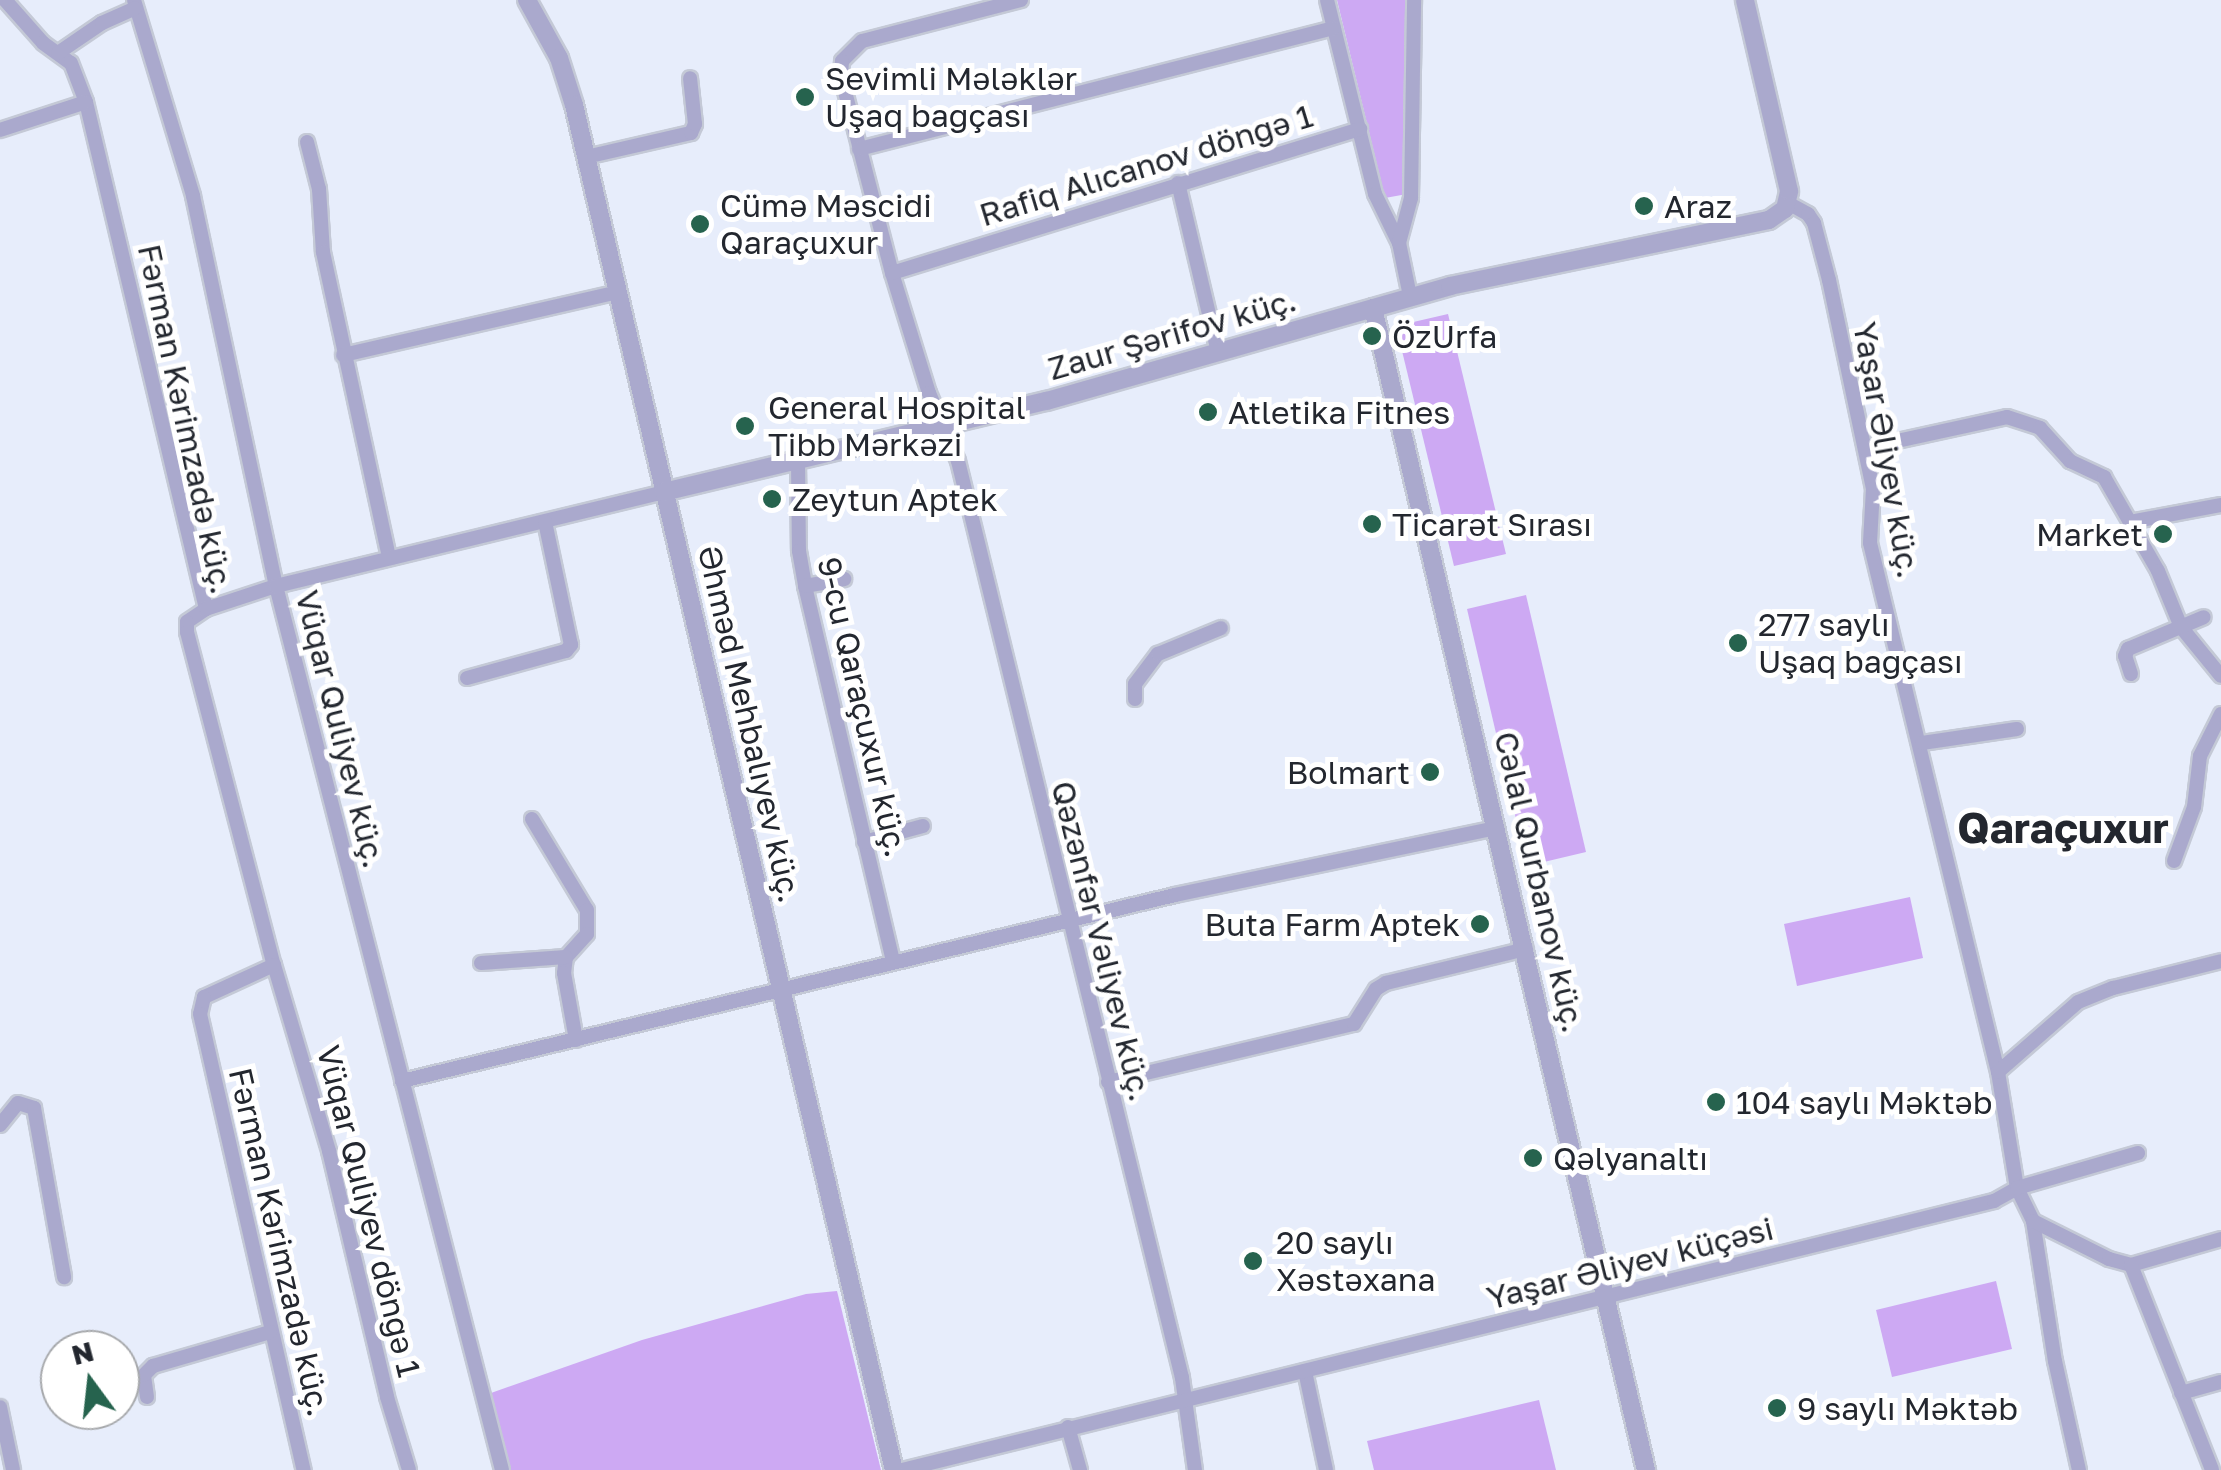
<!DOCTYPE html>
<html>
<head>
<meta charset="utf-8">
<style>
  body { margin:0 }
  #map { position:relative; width:2221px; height:1470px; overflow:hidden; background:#e7edfb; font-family:"Golos Text",sans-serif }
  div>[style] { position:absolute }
  .green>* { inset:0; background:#cda9f3 }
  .roads { filter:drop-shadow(2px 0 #c4c9d6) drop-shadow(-2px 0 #c4c9d6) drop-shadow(0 2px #c4c9d6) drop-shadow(0 -2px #c4c9d6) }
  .minor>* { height:14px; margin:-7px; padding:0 7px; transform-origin:7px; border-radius:7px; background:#aaa9cd }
  .tertiary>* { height:18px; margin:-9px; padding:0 9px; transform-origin:9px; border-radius:9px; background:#aaa9cd }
  .dots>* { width:28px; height:28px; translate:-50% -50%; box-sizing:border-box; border:5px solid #fff; border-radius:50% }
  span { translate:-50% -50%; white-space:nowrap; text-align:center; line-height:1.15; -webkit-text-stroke:10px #fff; paint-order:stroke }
  .poi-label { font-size:32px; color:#23272f }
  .left { translate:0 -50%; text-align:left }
  .right { translate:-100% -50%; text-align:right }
  .street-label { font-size:32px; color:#23272f }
  .district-label { font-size:42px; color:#23272f; font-weight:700 }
  .north { position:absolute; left:40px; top:1330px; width:100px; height:100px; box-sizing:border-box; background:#fff; border:2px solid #a7a9ac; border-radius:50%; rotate:345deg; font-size:28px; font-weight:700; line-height:40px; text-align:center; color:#23272f }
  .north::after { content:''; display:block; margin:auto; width:35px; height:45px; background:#26634e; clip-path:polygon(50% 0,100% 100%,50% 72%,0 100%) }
</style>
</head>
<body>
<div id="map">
  <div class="green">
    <i style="clip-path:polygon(1337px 0,1407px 0,1407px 194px,1385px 198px)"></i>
    <i style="clip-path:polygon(1448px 314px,1506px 554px,1454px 566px,1396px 326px)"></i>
    <i style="clip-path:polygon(1526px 595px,1586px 852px,1527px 866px,1467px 609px)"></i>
    <i style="clip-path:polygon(1910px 897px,1923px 958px,1797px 986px,1784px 924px)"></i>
    <i style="clip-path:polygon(1996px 1281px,2012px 1349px,1892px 1377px,1876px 1310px)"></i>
    <i style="clip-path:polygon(837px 1291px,881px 1470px,510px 1470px,491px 1393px,642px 1340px,806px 1294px)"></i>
    <i style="clip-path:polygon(1539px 1400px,1556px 1470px,1374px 1470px,1367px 1441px)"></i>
  </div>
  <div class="roads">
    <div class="minor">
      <i style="left:5px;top:0;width:57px;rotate:48.5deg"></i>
      <i style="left:43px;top:43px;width:34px;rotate:36deg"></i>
      <i style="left:71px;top:63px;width:42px;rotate:69deg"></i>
      <i style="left:86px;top:102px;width:521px;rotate:76.68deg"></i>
      <i style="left:206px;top:609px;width:23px;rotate:146deg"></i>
      <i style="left:187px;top:622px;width:10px;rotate:90deg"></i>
      <i style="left:187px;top:632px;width:344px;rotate:75.4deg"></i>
      <i style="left:274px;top:965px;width:194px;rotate:73.5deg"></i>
      <i style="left:329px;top:1151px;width:253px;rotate:76.7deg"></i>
      <i style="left:387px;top:1397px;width:76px;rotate:73.2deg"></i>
      <i style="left:134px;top:0;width:205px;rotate:73.2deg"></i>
      <i style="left:193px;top:196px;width:399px;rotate:78deg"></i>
      <i style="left:276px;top:586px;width:912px;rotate:75.66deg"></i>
      <i style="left:1021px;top:0;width:164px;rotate:165.5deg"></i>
      <i style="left:862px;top:41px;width:28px;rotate:135deg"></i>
      <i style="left:842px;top:61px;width:15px;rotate:94deg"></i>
      <i style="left:841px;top:76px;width:203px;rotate:75.5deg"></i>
      <i style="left:892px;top:273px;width:126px;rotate:72.9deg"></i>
      <i style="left:929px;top:393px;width:74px;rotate:66.9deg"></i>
      <i style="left:958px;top:461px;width:944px;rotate:76.27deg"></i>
      <i style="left:1182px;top:1378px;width:93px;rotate:82deg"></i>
      <i style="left:1327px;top:0;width:200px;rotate:76.1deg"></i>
      <i style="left:1375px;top:194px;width:55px;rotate:63.9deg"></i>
      <i style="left:58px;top:53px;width:53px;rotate:-34.3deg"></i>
      <i style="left:102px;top:23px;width:36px;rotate:-24deg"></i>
      <i style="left:0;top:130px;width:90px;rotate:-18deg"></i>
      <i style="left:307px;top:142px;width:49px;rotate:75.7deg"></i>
      <i style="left:319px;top:189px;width:63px;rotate:86.4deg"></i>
      <i style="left:323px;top:252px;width:313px;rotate:77.8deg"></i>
      <i style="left:859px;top:149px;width:490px;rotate:-14.3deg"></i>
      <i style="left:586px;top:157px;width:108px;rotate:-12.9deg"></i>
      <i style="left:691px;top:133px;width:10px;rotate:-66deg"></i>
      <i style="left:695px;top:124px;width:46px;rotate:-96.2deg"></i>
      <i style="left:1178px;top:183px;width:174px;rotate:76.7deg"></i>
      <i style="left:1788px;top:203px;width:23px;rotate:29deg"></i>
      <i style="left:1808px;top:214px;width:11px;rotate:56deg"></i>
      <i style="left:1814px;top:223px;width:59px;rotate:75.3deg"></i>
      <i style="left:1829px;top:280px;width:214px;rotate:78.1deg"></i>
      <i style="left:1873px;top:489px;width:54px;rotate:93.2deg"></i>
      <i style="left:1870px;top:543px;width:544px;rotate:76.4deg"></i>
      <i style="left:1998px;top:1072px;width:118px;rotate:80.7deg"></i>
      <i style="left:892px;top:273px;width:490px;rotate:-17.1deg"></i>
      <i style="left:1410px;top:296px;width:54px;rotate:-101.7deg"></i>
      <i style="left:1399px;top:243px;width:47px;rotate:-75.1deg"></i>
      <i style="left:1411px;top:198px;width:198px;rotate:-89.1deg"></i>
      <i style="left:343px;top:355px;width:281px;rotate:-12.9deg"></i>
      <i style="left:1865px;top:448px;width:145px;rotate:-12.3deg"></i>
      <i style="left:2007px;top:417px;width:35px;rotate:18deg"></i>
      <i style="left:2040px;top:428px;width:45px;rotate:47.7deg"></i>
      <i style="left:2070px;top:461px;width:38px;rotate:25deg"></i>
      <i style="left:2104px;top:477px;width:108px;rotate:60.1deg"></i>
      <i style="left:2158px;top:571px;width:61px;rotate:67.7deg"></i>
      <i style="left:2181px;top:627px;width:63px;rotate:50.8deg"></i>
      <i style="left:798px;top:461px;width:90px;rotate:89.4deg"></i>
      <i style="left:799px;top:551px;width:36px;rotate:80deg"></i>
      <i style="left:805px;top:586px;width:386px;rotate:76.8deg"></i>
      <i style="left:2130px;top:522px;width:93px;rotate:-10.6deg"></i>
      <i style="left:805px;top:586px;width:40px;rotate:-10deg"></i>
      <i style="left:206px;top:609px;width:74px;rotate:-18.2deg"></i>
      <i style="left:276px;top:586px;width:399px;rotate:-13.6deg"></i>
      <i style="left:2131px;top:674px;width:19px;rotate:-108deg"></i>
      <i style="left:2125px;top:656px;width:8px;rotate:-67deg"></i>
      <i style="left:2128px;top:649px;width:82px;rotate:-22.8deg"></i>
      <i style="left:467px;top:678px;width:103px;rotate:-15.3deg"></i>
      <i style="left:566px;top:651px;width:8px;rotate:-50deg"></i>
      <i style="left:571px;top:645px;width:126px;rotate:-101.9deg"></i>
      <i style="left:1135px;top:699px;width:15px;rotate:-90deg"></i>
      <i style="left:1135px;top:684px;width:38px;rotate:-53deg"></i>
      <i style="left:1158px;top:654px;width:68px;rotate:-22.4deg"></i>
      <i style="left:1922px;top:743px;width:96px;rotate:-8.4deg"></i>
      <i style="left:532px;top:819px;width:106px;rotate:58.9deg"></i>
      <i style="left:587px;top:910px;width:24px;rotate:90deg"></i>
      <i style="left:587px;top:934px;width:31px;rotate:132deg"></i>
      <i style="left:566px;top:957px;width:16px;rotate:97deg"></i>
      <i style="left:564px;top:973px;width:68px;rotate:79.8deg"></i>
      <i style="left:864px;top:842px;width:61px;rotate:-15.2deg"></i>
      <i style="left:2174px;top:861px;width:58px;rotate:-69.7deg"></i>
      <i style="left:2194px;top:807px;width:51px;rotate:-83.3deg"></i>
      <i style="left:2200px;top:756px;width:47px;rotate:-63.4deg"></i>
      <i style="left:481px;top:963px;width:85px;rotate:-4deg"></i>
      <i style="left:274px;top:965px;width:77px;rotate:155.4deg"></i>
      <i style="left:204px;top:997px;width:17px;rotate:103deg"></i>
      <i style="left:200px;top:1014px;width:468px;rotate:77.2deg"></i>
      <i style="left:1998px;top:1072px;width:106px;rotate:-41.2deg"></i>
      <i style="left:2078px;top:1002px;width:38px;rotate:-22deg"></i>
      <i style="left:2113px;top:988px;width:111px;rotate:-14deg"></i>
      <i style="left:402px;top:1081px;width:795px;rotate:-13.53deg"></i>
      <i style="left:1175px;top:895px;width:329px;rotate:-11.8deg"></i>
      <i style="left:1108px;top:1082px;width:253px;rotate:-13.3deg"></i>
      <i style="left:1354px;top:1024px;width:41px;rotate:-57.8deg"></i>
      <i style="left:1376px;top:989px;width:12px;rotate:-31deg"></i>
      <i style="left:1386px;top:983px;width:144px;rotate:-13.7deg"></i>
      <i style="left:0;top:1125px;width:28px;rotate:-51deg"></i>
      <i style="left:18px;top:1103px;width:17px;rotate:17deg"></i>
      <i style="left:34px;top:1108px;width:172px;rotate:79.9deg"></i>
      <i style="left:2017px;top:1188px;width:37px;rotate:64deg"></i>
      <i style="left:2033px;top:1221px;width:142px;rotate:81.1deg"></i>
      <i style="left:2055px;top:1361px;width:112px;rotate:77.6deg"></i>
      <i style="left:2033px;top:1221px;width:85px;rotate:26.6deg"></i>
      <i style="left:2109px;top:1259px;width:23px;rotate:15deg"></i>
      <i style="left:2131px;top:1265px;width:94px;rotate:-16.1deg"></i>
      <i style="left:2131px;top:1265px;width:220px;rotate:68.4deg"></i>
      <i style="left:1305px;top:1371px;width:101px;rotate:78deg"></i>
      <i style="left:2181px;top:1393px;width:41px;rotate:-15.4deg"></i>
      <i style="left:147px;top:1397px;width:22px;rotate:-98deg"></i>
      <i style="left:144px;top:1375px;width:13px;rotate:-45deg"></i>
      <i style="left:153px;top:1366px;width:122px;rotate:-16.2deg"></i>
      <i style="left:0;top:1407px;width:64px;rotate:78.3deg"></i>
      <i style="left:1068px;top:1427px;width:45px;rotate:74.4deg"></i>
      <i style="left:902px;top:1470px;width:1125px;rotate:-13.84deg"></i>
      <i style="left:1994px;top:1201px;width:26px;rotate:-29deg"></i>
      <i style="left:2017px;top:1188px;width:126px;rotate:-16.1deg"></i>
    </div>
    <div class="tertiary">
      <i style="left:527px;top:0;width:66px;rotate:61.1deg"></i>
      <i style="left:559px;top:58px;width:49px;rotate:72.3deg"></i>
      <i style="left:574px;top:105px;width:1402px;rotate:76.81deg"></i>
      <i style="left:1373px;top:308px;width:1194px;rotate:76.78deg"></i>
      <i style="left:664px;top:492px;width:394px;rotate:-13.4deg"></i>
      <i style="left:1047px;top:401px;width:419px;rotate:-15.9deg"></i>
      <i style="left:1450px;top:286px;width:326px;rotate:-11.7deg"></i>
      <i style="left:1769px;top:220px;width:19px;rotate:-35deg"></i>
      <i style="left:1785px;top:209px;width:18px;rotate:-77deg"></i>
      <i style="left:1789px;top:191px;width:196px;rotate:-103deg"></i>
    </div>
  </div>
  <div class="dots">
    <i style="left:805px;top:97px;background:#26634e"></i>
    <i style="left:1644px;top:206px;background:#26634e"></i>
    <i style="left:700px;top:224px;background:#26634e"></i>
    <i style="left:1372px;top:336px;background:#26634e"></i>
    <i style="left:1208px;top:412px;background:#26634e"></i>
    <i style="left:745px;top:426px;background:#26634e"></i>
    <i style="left:772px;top:499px;background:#26634e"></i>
    <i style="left:1372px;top:524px;background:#26634e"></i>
    <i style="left:2163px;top:534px;background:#26634e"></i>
    <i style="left:1738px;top:643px;background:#26634e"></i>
    <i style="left:1430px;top:772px;background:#26634e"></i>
    <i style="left:1480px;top:924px;background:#26634e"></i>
    <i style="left:1716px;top:1102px;background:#26634e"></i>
    <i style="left:1533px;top:1158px;background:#26634e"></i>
    <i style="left:1253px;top:1261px;background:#26634e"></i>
    <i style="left:1777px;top:1408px;background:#26634e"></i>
  </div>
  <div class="poi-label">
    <span class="left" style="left:825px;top:97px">Sevimli Mələklər<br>Uşaq bağçası</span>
    <span class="left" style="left:720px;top:224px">Cümə Məscidi<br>Qaraçuxur</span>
    <span class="left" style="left:1664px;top:206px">Araz</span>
    <span class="left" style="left:1392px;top:336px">ÖzUrfa</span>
    <span class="left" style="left:768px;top:426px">General Hospital<br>Tibb Mərkəzi</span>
    <span class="left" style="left:1228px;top:412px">Atletika Fitnes</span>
    <span class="left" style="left:792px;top:499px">Zeytun Aptek</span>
    <span class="left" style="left:1392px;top:524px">Ticarət Sırası</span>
    <span class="right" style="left:2143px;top:534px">Market</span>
    <span class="left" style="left:1758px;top:643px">277 saylı<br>Uşaq bağçası</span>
    <span class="right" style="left:1410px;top:772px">Bolmart</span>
    <span class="right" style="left:1460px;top:924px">Buta Farm Aptek</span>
    <span class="left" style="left:1736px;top:1102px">104 saylı Məktəb</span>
    <span class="left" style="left:1553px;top:1158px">Qəlyanaltı</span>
    <span class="left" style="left:1276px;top:1261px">20 saylı<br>Xəstəxana</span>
    <span class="left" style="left:1797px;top:1408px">9 saylı Məktəb</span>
  </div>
  <div class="street-label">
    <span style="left:1146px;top:165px;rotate:-17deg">Rafiq Alıcanov döngə 1</span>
    <span style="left:1172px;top:334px;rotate:-16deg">Zaur Şərifov küç.</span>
    <span style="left:186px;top:419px;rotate:78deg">Fərman Kərimzadə küç.</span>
    <span style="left:1887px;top:450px;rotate:80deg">Yaşar Əliyev küç.</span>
    <span style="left:863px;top:707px;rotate:77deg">9-cu Qaraçuxur küç.</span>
    <span style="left:750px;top:724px;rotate:77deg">Əhməd Mehbalıyev küç.</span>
    <span style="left:341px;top:729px;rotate:76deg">Vüqar Quliyev küç.</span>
    <span style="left:1540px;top:882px;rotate:77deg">Cəlal Qurbanov küç.</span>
    <span style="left:1102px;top:941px;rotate:76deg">Qəzənfər Vəliyev küç.</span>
    <span style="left:369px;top:1211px;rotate:76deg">Vüqar Quliyev döngə 1</span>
    <span style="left:280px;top:1242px;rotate:77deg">Fərman Kərimzadə küç.</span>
    <span style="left:1630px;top:1263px;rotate:-14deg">Yaşar Əliyev küçəsi</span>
  </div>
  <div class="district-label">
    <span style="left:2063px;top:827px">Qaraçuxur</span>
  </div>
  <div class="north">N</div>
</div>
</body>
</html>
